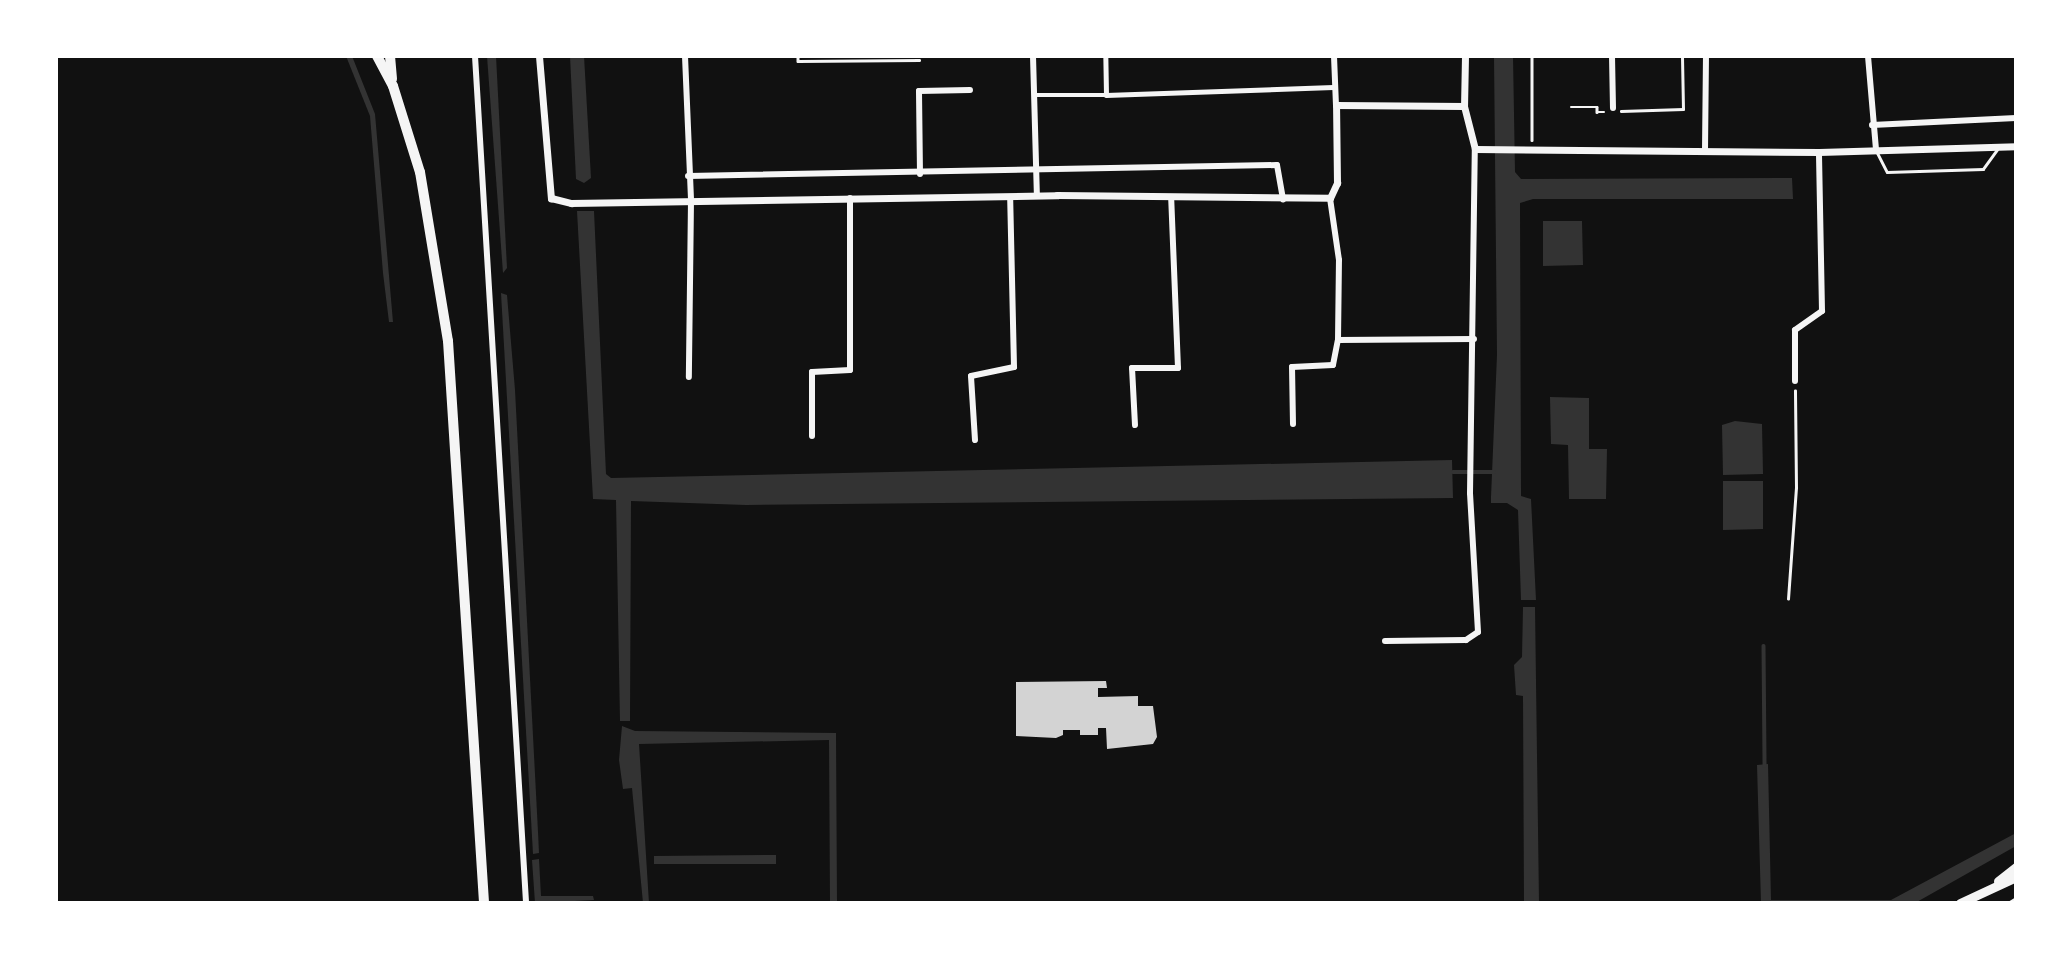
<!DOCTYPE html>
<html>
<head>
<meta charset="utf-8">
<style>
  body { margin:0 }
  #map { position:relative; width:2072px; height:959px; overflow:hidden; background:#111; font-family:Manrope,sans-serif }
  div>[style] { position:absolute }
  .water>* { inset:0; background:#333 }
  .stream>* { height:3.5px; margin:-1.75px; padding:0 1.75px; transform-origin:1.75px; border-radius:1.75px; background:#333 }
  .building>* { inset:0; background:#d3d3d3 }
  .path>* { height:2.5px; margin:-1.25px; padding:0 1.25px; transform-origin:1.25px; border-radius:1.25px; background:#f5f5f5 }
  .service>* { height:2.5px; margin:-1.25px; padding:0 1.25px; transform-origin:1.25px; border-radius:1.25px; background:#f5f5f5 }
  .pedestrian>* { height:4.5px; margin:-2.25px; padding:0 2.25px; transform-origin:2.25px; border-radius:2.25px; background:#f5f5f5 }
  .minor>* { height:6px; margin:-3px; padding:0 3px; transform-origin:3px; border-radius:3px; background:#f5f5f5 }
  .tertiary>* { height:7px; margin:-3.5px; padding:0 3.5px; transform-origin:3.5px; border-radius:3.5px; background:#f5f5f5 }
  .secondary>* { height:9px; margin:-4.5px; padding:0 4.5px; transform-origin:4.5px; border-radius:4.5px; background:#f5f5f5 }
  .primary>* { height:10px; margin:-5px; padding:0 5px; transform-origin:5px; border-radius:5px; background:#f5f5f5 }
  span { translate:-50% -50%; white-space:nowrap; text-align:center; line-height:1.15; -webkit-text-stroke:5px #fff; paint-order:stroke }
  .frame { position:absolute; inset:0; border:58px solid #fff; pointer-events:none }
</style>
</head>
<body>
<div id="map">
  <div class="water">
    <i style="clip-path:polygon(346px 56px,352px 56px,375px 114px,393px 322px,389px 322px,383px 273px,370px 116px)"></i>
    <i style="clip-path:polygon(487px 56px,496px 56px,507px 268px,503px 273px)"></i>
    <i style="clip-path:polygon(570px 56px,584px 56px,591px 178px,584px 183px,576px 179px)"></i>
    <i style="clip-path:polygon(1494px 56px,1513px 56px,1515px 172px,1521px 179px,1792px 178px,1793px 199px,1533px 199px,1520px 203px,1521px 496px,1531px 499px,1536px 600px,1521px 600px,1518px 510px,1507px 503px,1491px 503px,1491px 497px,1497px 355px)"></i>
    <i style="clip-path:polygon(577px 211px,594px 211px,606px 474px,611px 478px,1452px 460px,1453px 498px,746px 505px,631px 501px,630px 721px,620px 721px,616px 500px,593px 499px)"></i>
    <i style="clip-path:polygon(1543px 221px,1582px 221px,1583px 265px,1543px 266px)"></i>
    <i style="clip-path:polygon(501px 293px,507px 295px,515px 390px,538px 832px,539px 853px,533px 854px)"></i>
    <i style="clip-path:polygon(1550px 397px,1589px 398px,1589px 449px,1607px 449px,1606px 499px,1569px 499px,1568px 445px,1551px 444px)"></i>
    <i style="clip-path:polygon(1735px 421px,1762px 424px,1763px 474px,1723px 475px,1722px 425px)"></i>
    <i style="clip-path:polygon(1723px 481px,1763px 481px,1763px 529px,1723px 530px)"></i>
    <i style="clip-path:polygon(1523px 607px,1535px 607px,1539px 903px,1524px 903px,1523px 696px,1516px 695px,1514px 665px,1522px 657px)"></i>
    <i style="clip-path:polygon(622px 726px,635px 731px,836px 733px,837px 903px,830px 903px,829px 740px,639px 744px,649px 903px,643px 903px,632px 788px,623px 789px,619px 760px)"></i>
    <i style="clip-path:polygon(1768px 764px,1771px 900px,1891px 900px,2016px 833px,2016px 846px,1915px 903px,1761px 903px,1757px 765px)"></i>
    <i style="clip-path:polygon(776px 855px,776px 864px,654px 864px,654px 856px)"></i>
    <i style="clip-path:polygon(539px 859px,541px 896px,593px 896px,594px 900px,535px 903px,532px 860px)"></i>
  </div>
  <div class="stream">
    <i style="left:1453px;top:472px;width:41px"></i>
    <i style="left:1764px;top:646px;width:120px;rotate:89.5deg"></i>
  </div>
  <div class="building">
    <i style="clip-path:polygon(1106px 681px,1107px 688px,1098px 688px,1098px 697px,1138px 696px,1138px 706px,1153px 706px,1157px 737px,1153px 744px,1107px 749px,1106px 728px,1098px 728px,1098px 735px,1080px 735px,1080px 730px,1063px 730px,1063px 735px,1056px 738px,1016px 736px,1016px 682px)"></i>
  </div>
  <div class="path">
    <i style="left:798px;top:56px;width:5px;rotate:90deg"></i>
    <i style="left:798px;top:61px;width:121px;rotate:-0.5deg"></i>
    <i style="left:1532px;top:56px;width:84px;rotate:90deg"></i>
    <i style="left:1571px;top:107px;width:26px"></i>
    <i style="left:1597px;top:107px;width:5px;rotate:90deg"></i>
    <i style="left:1597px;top:112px;width:7px"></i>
    <i style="left:1621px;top:111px;width:62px;rotate:-1.8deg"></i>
    <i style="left:1683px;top:109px;width:53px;rotate:-91.1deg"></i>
    <i style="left:1788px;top:599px;width:111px;rotate:-85.9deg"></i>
    <i style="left:1796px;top:488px;width:97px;rotate:-90.6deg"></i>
  </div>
  <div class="service">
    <i style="left:1877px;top:152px;width:22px;rotate:63deg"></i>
    <i style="left:1887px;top:172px;width:96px;rotate:-1.8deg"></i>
    <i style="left:1983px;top:169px;width:26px;rotate:-54deg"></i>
    <i style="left:2008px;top:903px;width:9px;rotate:-32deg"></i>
  </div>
  <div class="pedestrian">
    <i style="left:1035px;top:95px;width:71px"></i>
    <i style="left:1106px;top:95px;width:39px;rotate:-91deg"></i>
    <i style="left:1106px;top:95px;width:227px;rotate:-2deg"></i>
  </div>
  <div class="minor">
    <i style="left:475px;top:56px;width:849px;rotate:86.55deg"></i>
    <i style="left:685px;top:56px;width:145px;rotate:87.6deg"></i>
    <i style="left:691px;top:201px;width:176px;rotate:90.7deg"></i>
    <i style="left:1033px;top:56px;width:140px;rotate:88.4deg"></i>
    <i style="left:1334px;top:56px;width:49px;rotate:87.7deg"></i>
    <i style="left:1612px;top:56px;width:52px;rotate:88.9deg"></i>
    <i style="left:1868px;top:56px;width:93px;rotate:85.1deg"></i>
    <i style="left:1872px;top:125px;width:144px;rotate:-2.8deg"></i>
    <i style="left:1705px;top:150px;width:94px;rotate:-89.4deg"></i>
    <i style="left:920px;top:174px;width:83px;rotate:-90.7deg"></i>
    <i style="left:919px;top:91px;width:51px;rotate:-1.1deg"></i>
    <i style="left:688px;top:176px;width:589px;rotate:-1.07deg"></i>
    <i style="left:1277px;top:165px;width:35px;rotate:80deg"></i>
    <i style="left:1338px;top:340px;width:136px;rotate:-0.4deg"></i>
    <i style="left:1795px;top:381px;width:51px;rotate:-90deg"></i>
    <i style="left:1795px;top:330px;width:33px;rotate:-35deg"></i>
    <i style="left:1822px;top:311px;width:159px;rotate:-91.1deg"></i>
    <i style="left:1293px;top:424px;width:57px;rotate:-91deg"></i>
    <i style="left:1292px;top:367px;width:41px;rotate:-2.8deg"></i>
    <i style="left:1333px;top:365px;width:25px;rotate:-79deg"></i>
    <i style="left:1338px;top:340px;width:80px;rotate:-89.3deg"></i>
    <i style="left:1339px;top:260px;width:63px;rotate:-98.3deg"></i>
    <i style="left:1135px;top:425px;width:57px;rotate:-93deg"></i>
    <i style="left:1132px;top:368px;width:46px"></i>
    <i style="left:1178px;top:368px;width:171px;rotate:-92.3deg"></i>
    <i style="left:812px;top:436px;width:64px;rotate:-90deg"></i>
    <i style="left:812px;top:372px;width:38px;rotate:-3deg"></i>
    <i style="left:850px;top:370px;width:172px;rotate:-90deg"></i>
    <i style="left:975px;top:440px;width:64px;rotate:-93.6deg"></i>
    <i style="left:971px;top:376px;width:44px;rotate:-11.8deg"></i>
    <i style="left:1014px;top:367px;width:170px;rotate:-91.3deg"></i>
    <i style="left:1385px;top:641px;width:81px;rotate:-0.7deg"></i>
    <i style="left:1466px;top:640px;width:14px;rotate:-34deg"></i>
    <i style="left:1478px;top:632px;width:139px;rotate:-93.3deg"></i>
    <i style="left:1470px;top:493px;width:344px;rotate:-89.2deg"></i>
  </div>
  <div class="tertiary">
    <i style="left:539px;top:56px;width:143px;rotate:85.2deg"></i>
    <i style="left:551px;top:198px;width:21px;rotate:14deg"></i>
    <i style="left:571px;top:203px;width:486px;rotate:-0.9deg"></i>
    <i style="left:1057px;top:195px;width:273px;rotate:0.6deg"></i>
    <i style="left:1330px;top:198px;width:17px;rotate:-65deg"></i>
    <i style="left:1337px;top:183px;width:78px;rotate:-90.7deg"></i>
    <i style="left:1336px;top:105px;width:128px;rotate:0.4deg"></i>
    <i style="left:1465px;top:56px;width:50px;rotate:91.1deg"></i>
    <i style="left:1464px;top:106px;width:44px;rotate:75.7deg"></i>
    <i style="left:1475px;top:149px;width:344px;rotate:0.5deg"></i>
    <i style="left:1819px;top:152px;width:197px;rotate:-1.7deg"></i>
  </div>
  <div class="secondary">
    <i style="left:1998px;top:881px;width:23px;rotate:-38deg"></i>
    <i style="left:1960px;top:903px;width:62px;rotate:-24.9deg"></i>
  </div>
  <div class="primary">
    <i style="left:377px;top:56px;width:34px;rotate:62deg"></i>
    <i style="left:393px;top:86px;width:90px;rotate:72.6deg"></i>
    <i style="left:420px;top:172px;width:171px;rotate:80.6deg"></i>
    <i style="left:448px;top:341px;width:563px;rotate:86.33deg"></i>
    <i style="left:390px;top:56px;width:23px;rotate:85deg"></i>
  </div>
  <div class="frame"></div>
</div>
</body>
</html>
